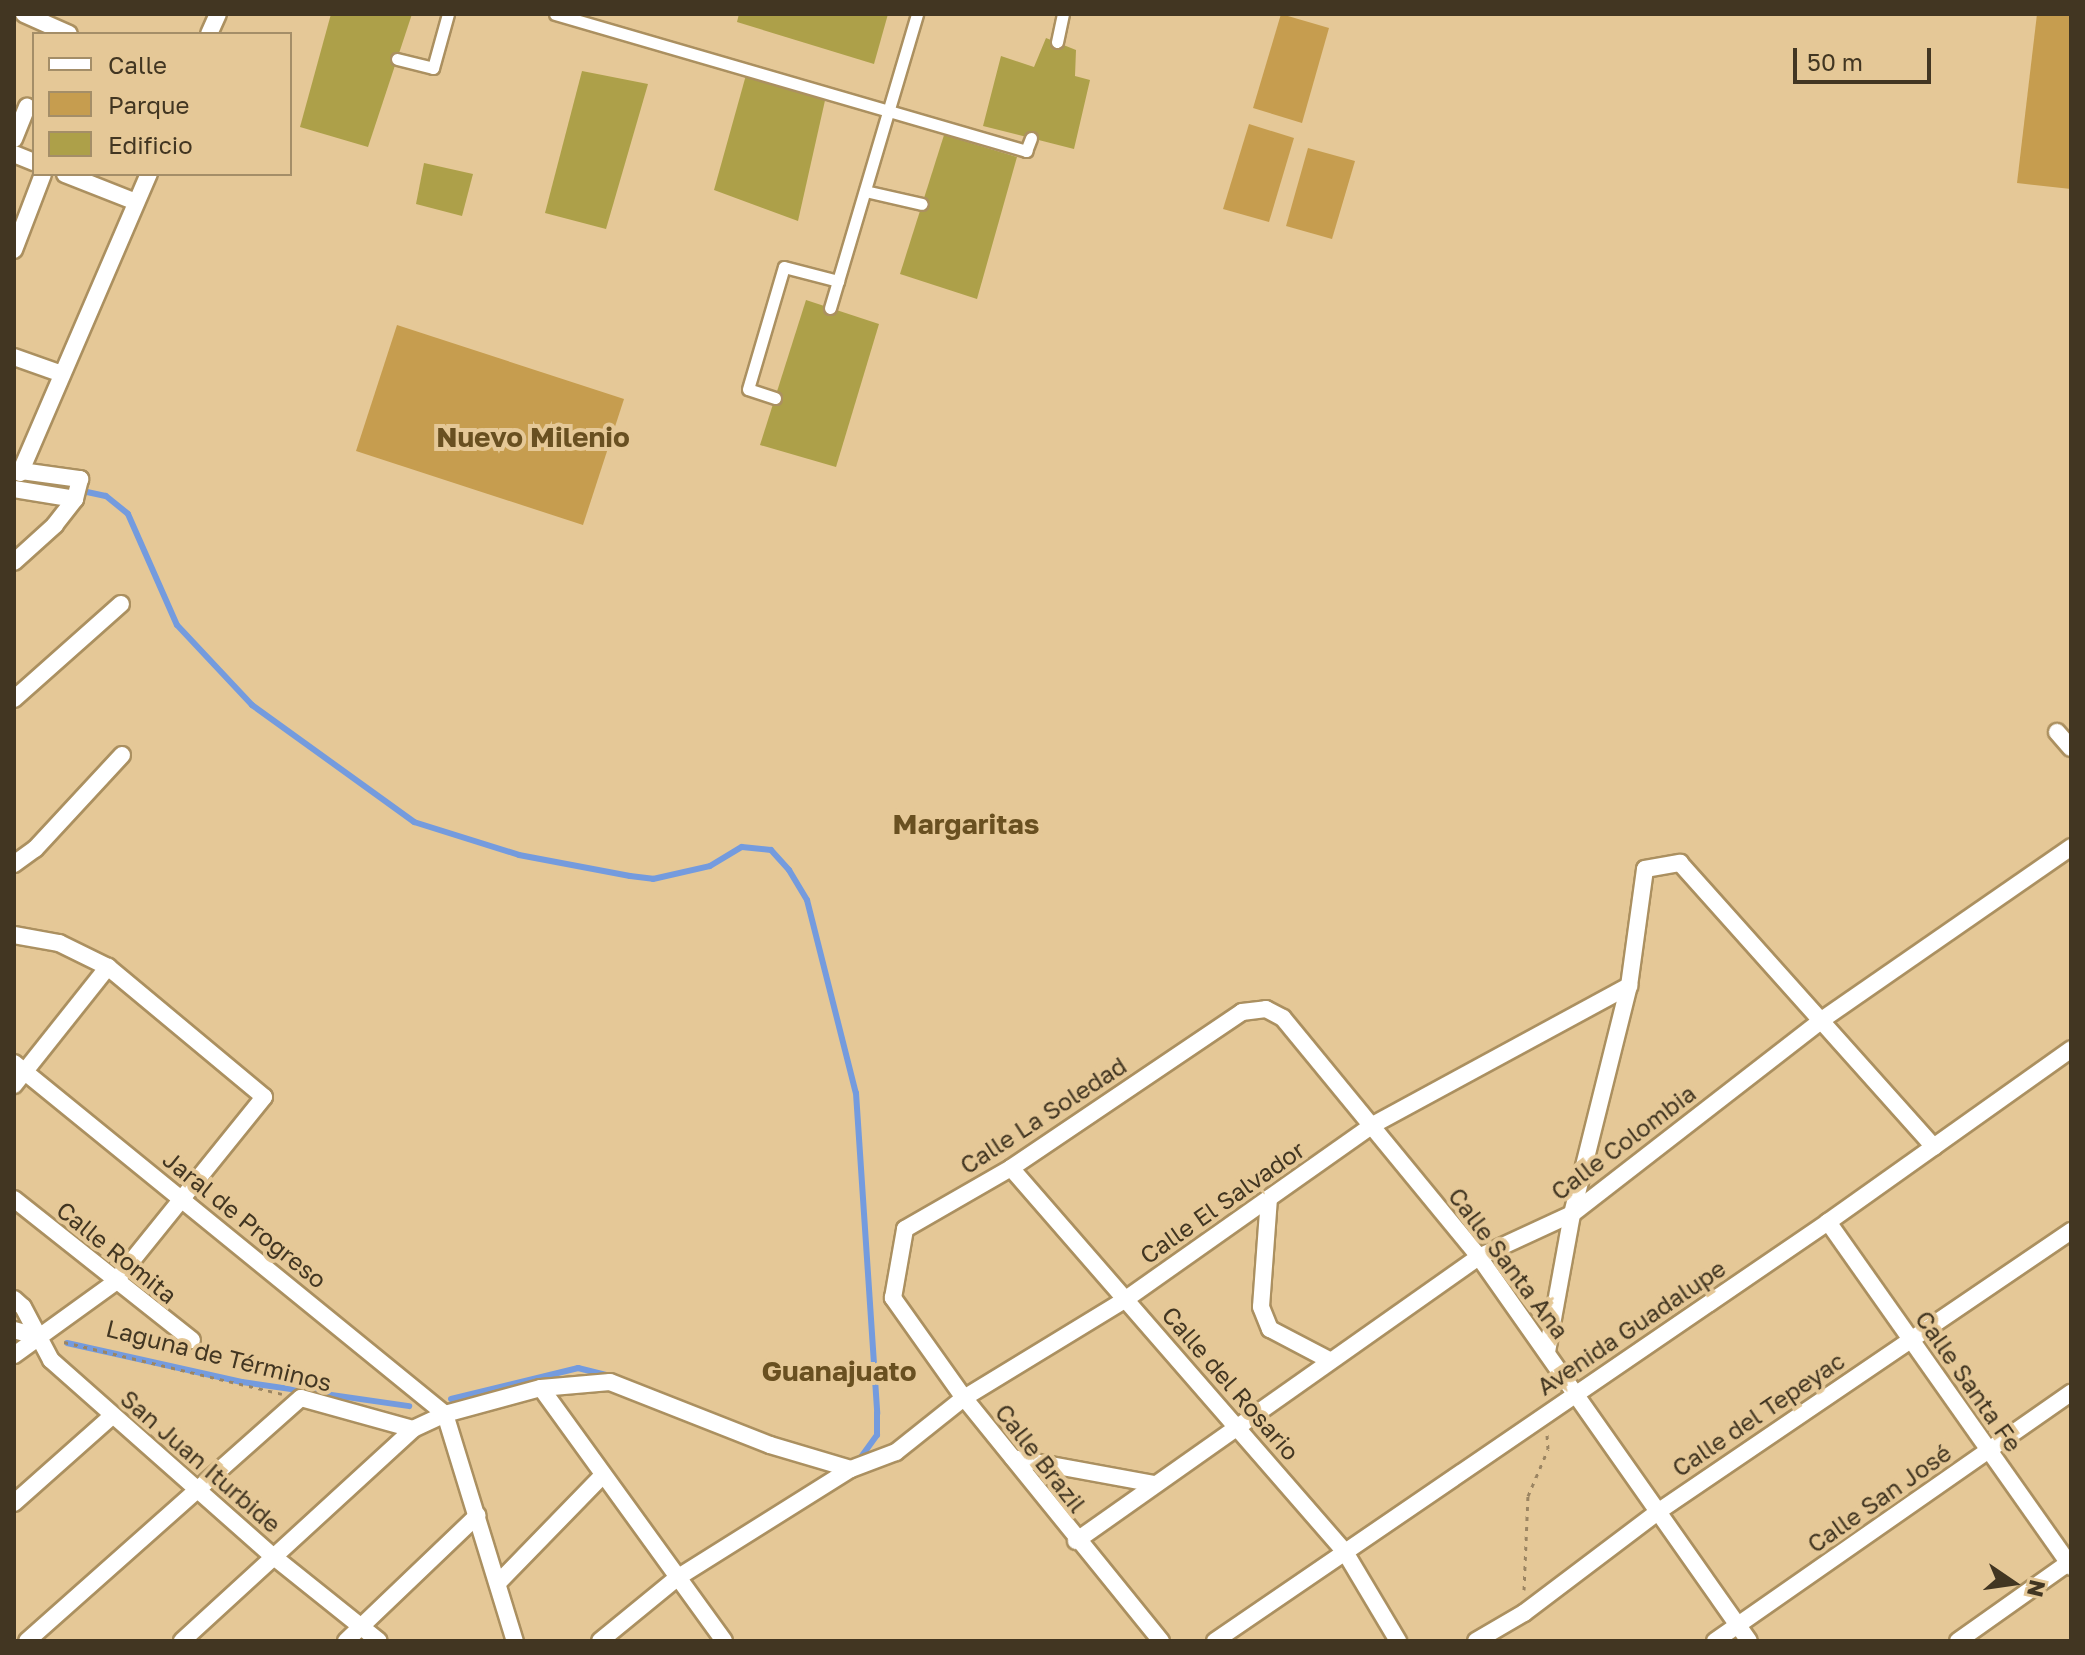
<!DOCTYPE html>
<html>
<head>
<meta charset="utf-8">
<style>
  body { margin:0 }
  #map { position:relative; width:2085px; height:1655px; overflow:hidden; background:#e5c897; font-family:"Golos Text",sans-serif }
  div>[style] { position:absolute }
  .green>* { inset:0; background:#c69d4f }
  .stream>* { height:6px; margin:-3px; padding:0 3px; transform-origin:3px; border-radius:3px; background:#749bde }
  .building>* { inset:0; background:#ada049 }
  .path>* { height:3px; margin-top:-1.5px; transform-origin:0; background:repeating-linear-gradient(90deg,#9b8562 0 4px,transparent 0 10px) }
  .roads { filter:drop-shadow(2px 0 #ab9060) drop-shadow(-2px 0 #ab9060) drop-shadow(0 2px #ab9060) drop-shadow(0 -2px #ab9060) }
  .pedestrian>* { height:11px; margin:-5.5px; padding:0 5.5px; transform-origin:5.5px; border-radius:5.5px; background:#fff }
  .minor>* { height:16px; margin:-8px; padding:0 8px; transform-origin:8px; border-radius:8px; background:#fff }
  span { translate:-50% -50%; white-space:nowrap; text-align:center; line-height:1.15; -webkit-text-stroke:8px #e5c897; paint-order:stroke }
  .street-label { font-size:24px; color:#423622 }
  .quarter-label { font-size:28px; color:#695021; font-weight:700 }
  .frame { position:absolute; inset:0; border:16px solid #423622; pointer-events:none }
  .legend { position:absolute; left:32px; top:32px; width:260px; height:144px; box-sizing:border-box; background:#e5c897; border:2px solid #a48e68; margin:0; padding:10px 14px; list-style:none; font-size:24px; color:#423622 }
  .legend li { display:flex; align-items:center; gap:16px; height:40px }
  .legend b { width:40px; border:2px solid #a48e68 }
  .north { position:absolute; left:1973px; top:1543px; width:80px; height:80px; -webkit-text-stroke:6px #e5c897; paint-order:stroke; rotate:103deg; font-size:22px; font-weight:700; line-height:32px; text-align:center; color:#423622 }
  .north::after { content:''; display:block; margin:auto; width:28px; height:36px; background:#423622; clip-path:polygon(50% 0,100% 100%,50% 72%,0 100%) }
  .scale { position:absolute; left:1793px; top:48px; width:138px; height:36px; box-sizing:border-box; border:4px solid #423622; border-top:0; padding-left:10px; font-size:24px; line-height:28px; white-space:nowrap; color:#423622; -webkit-text-stroke:6px #e5c897; paint-order:stroke }
</style>
</head>
<body>
<div id="map">
  <div class="green">
    <i style="clip-path:polygon(1281px 14px,1329px 28px,1302px 123px,1253px 108px)"></i>
    <i style="clip-path:polygon(2037px 14px,2071px 14px,2071px 189px,2017px 183px)"></i>
    <i style="clip-path:polygon(1249px 124px,1294px 138px,1269px 222px,1223px 209px)"></i>
    <i style="clip-path:polygon(1308px 148px,1355px 161px,1332px 239px,1286px 226px)"></i>
    <i style="clip-path:polygon(397px 325px,624px 399px,583px 525px,356px 451px)"></i>
  </div>
  <div class="stream">
    <i style="left:87px;top:492px;width:19px;rotate:12deg"></i>
    <i style="left:106px;top:496px;width:28px;rotate:39deg"></i>
    <i style="left:128px;top:514px;width:121px;rotate:66.2deg"></i>
    <i style="left:177px;top:625px;width:110px;rotate:46.8deg"></i>
    <i style="left:252px;top:705px;width:200px;rotate:35.8deg"></i>
    <i style="left:414px;top:822px;width:110px;rotate:17.4deg"></i>
    <i style="left:519px;top:855px;width:113px;rotate:10.7deg"></i>
    <i style="left:630px;top:876px;width:23px;rotate:7deg"></i>
    <i style="left:653px;top:879px;width:58px;rotate:-12.8deg"></i>
    <i style="left:710px;top:866px;width:37px;rotate:-31deg"></i>
    <i style="left:742px;top:847px;width:29px;rotate:6deg"></i>
    <i style="left:771px;top:850px;width:27px;rotate:48deg"></i>
    <i style="left:789px;top:870px;width:35px;rotate:59deg"></i>
    <i style="left:807px;top:900px;width:199px;rotate:75.8deg"></i>
    <i style="left:856px;top:1093px;width:321px;rotate:86.2deg"></i>
    <i style="left:877px;top:1413px;width:22px;rotate:90deg"></i>
    <i style="left:877px;top:1435px;width:29px;rotate:126deg"></i>
    <i style="left:67px;top:1343px;width:179px;rotate:12.6deg"></i>
    <i style="left:242px;top:1382px;width:169px;rotate:8.2deg"></i>
    <i style="left:451px;top:1399px;width:131px;rotate:-13.7deg"></i>
    <i style="left:578px;top:1368px;width:32px;rotate:14deg"></i>
  </div>
  <div class="building">
    <i style="clip-path:polygon(331px 14px,412px 14px,368px 147px,300px 127px)"></i>
    <i style="clip-path:polygon(739px 14px,888px 14px,874px 64px,737px 22px)"></i>
    <i style="clip-path:polygon(1046px 38px,1076px 50px,1075px 76px,1090px 80px,1074px 149px,983px 126px,1001px 56px,1034px 67px)"></i>
    <i style="clip-path:polygon(582px 71px,648px 84px,606px 229px,545px 213px)"></i>
    <i style="clip-path:polygon(746px 75px,826px 96px,798px 221px,714px 190px)"></i>
    <i style="clip-path:polygon(944px 135px,1017px 157px,977px 299px,900px 274px)"></i>
    <i style="clip-path:polygon(424px 163px,473px 174px,462px 216px,416px 204px)"></i>
    <i style="clip-path:polygon(806px 300px,879px 324px,836px 467px,760px 445px)"></i>
  </div>
  <div class="path">
    <i style="left:64px;top:1342px;width:224px;rotate:13.4deg"></i>
    <i style="left:1524px;top:1590px;width:94px;rotate:-87.6deg"></i>
    <i style="left:1528px;top:1496px;width:51px;rotate:-66.9deg"></i>
    <i style="left:1548px;top:1449px;width:15px;rotate:-94deg"></i>
  </div>
  <div class="roads">
    <div class="pedestrian">
      <i style="left:555px;top:14px;width:491px;rotate:16.2deg"></i>
      <i style="left:1026px;top:151px;width:14px;rotate:-69deg"></i>
      <i style="left:1057px;top:42px;width:29px;rotate:-78deg"></i>
      <i style="left:397px;top:59px;width:37px;rotate:14deg"></i>
      <i style="left:433px;top:68px;width:56px;rotate:-74.5deg"></i>
      <i style="left:865px;top:191px;width:58px;rotate:12.8deg"></i>
      <i style="left:830px;top:308px;width:307px;rotate:-73.5deg"></i>
      <i style="left:775px;top:398px;width:28px;rotate:-162deg"></i>
      <i style="left:748px;top:389px;width:127px;rotate:-73.6deg"></i>
      <i style="left:784px;top:267px;width:56px;rotate:14.5deg"></i>
    </div>
    <div class="minor">
      <i style="left:24px;top:14px;width:49px;rotate:24deg"></i>
      <i style="left:209px;top:34px;width:22px;rotate:-66deg"></i>
      <i style="left:14px;top:139px;width:35px;rotate:-68deg"></i>
      <i style="left:14px;top:154px;width:22px;rotate:22deg"></i>
      <i style="left:65px;top:174px;width:76px;rotate:21.5deg"></i>
      <i style="left:14px;top:250px;width:81px;rotate:-69.1deg"></i>
      <i style="left:14px;top:357px;width:51px;rotate:19.5deg"></i>
      <i style="left:14px;top:470px;width:67px;rotate:7.8deg"></i>
      <i style="left:80px;top:479px;width:21px;rotate:104deg"></i>
      <i style="left:75px;top:499px;width:33px;rotate:128deg"></i>
      <i style="left:55px;top:525px;width:55px;rotate:137.9deg"></i>
      <i style="left:20px;top:473px;width:326px;rotate:-66.7deg"></i>
      <i style="left:14px;top:489px;width:62px;rotate:9.3deg"></i>
      <i style="left:14px;top:699px;width:143px;rotate:-41.6deg"></i>
      <i style="left:2057px;top:732px;width:21px;rotate:49deg"></i>
      <i style="left:14px;top:864px;width:26px;rotate:-36deg"></i>
      <i style="left:35px;top:849px;width:128px;rotate:-47.2deg"></i>
      <i style="left:14px;top:935px;width:46px;rotate:10.1deg"></i>
      <i style="left:59px;top:943px;width:55px;rotate:26.1deg"></i>
      <i style="left:108px;top:967px;width:203px;rotate:39.8deg"></i>
      <i style="left:264px;top:1097px;width:239px;rotate:128.9deg"></i>
      <i style="left:114px;top:1283px;width:123px;rotate:144.2deg"></i>
      <i style="left:14px;top:1063px;width:556px;rotate:39.16deg"></i>
      <i style="left:14px;top:1085px;width:151px;rotate:-51.5deg"></i>
      <i style="left:1011px;top:1168px;width:509px;rotate:48.98deg"></i>
      <i style="left:1345px;top:1552px;width:104px;rotate:59.2deg"></i>
      <i style="left:1269px;top:1198px;width:109px;rotate:94.2deg"></i>
      <i style="left:1261px;top:1307px;width:24px;rotate:68deg"></i>
      <i style="left:1270px;top:1329px;width:67px;rotate:27.7deg"></i>
      <i style="left:14px;top:1199px;width:227px;rotate:38.4deg"></i>
      <i style="left:1828px;top:1222px;width:422px;rotate:54.8deg"></i>
      <i style="left:14px;top:1299px;width:12px;rotate:42deg"></i>
      <i style="left:23px;top:1307px;width:60px;rotate:62.2deg"></i>
      <i style="left:51px;top:1360px;width:298px;rotate:41.5deg"></i>
      <i style="left:274px;top:1557px;width:134px;rotate:38.7deg"></i>
      <i style="left:14px;top:1330px;width:22px;rotate:16deg"></i>
      <i style="left:1547px;top:1352px;width:140px;rotate:-79.7deg"></i>
      <i style="left:1572px;top:1214px;width:235px;rotate:-76deg"></i>
      <i style="left:1629px;top:986px;width:118px;rotate:-82.2deg"></i>
      <i style="left:1645px;top:869px;width:36px;rotate:-10deg"></i>
      <i style="left:1680px;top:863px;width:381px;rotate:48.2deg"></i>
      <i style="left:541px;top:1388px;width:312px;rotate:54.1deg"></i>
      <i style="left:445px;top:1414px;width:238px;rotate:72.9deg"></i>
      <i style="left:1013px;top:1458px;width:144px;rotate:10.4deg"></i>
      <i style="left:14px;top:1503px;width:131px;rotate:-41.6deg"></i>
      <i style="left:1076px;top:1541px;width:493px;rotate:-35.2deg"></i>
      <i style="left:1479px;top:1257px;width:102px;rotate:-24.8deg"></i>
      <i style="left:1572px;top:1214px;width:318px;rotate:-37.8deg"></i>
      <i style="left:1823px;top:1019px;width:302px;rotate:-34.7deg"></i>
      <i style="left:498px;top:1583px;width:148px;rotate:-45.8deg"></i>
      <i style="left:27px;top:1641px;width:366px;rotate:-41.6deg"></i>
      <i style="left:301px;top:1398px;width:116px;rotate:15.5deg"></i>
      <i style="left:182px;top:1641px;width:314px;rotate:-42.5deg"></i>
      <i style="left:413px;top:1429px;width:35px;rotate:-25deg"></i>
      <i style="left:445px;top:1414px;width:99px;rotate:-15.2deg"></i>
      <i style="left:541px;top:1388px;width:69px;rotate:-5deg"></i>
      <i style="left:610px;top:1382px;width:172px;rotate:21.5deg"></i>
      <i style="left:770px;top:1445px;width:84px;rotate:16.5deg"></i>
      <i style="left:346px;top:1641px;width:182px;rotate:-43.7deg"></i>
      <i style="left:600px;top:1641px;width:99px;rotate:-39.3deg"></i>
      <i style="left:677px;top:1578px;width:205px;rotate:-32.1deg"></i>
      <i style="left:851px;top:1469px;width:48px;rotate:-20.7deg"></i>
      <i style="left:896px;top:1452px;width:87px;rotate:-38.5deg"></i>
      <i style="left:964px;top:1398px;width:190px;rotate:-31.4deg"></i>
      <i style="left:1126px;top:1299px;width:300px;rotate:-35.2deg"></i>
      <i style="left:1371px;top:1126px;width:294px;rotate:-28.5deg"></i>
      <i style="left:1161px;top:1641px;width:313px;rotate:-129deg"></i>
      <i style="left:964px;top:1398px;width:123px;rotate:-125.4deg"></i>
      <i style="left:893px;top:1298px;width:70px;rotate:-80.1deg"></i>
      <i style="left:905px;top:1229px;width:122px;rotate:-29.9deg"></i>
      <i style="left:1011px;top:1168px;width:279px;rotate:-34deg"></i>
      <i style="left:1242px;top:1012px;width:24px;rotate:-7deg"></i>
      <i style="left:1266px;top:1009px;width:19px;rotate:28deg"></i>
      <i style="left:1283px;top:1018px;width:309px;rotate:50.6deg"></i>
      <i style="left:1479px;top:1257px;width:469px;rotate:54.9deg"></i>
      <i style="left:1215px;top:1641px;width:743px;rotate:-34.35deg"></i>
      <i style="left:1828px;top:1222px;width:298px;rotate:-35.4deg"></i>
      <i style="left:1476px;top:1641px;width:56px;rotate:-30.3deg"></i>
      <i style="left:1524px;top:1613px;width:169px;rotate:-37.1deg"></i>
      <i style="left:1659px;top:1511px;width:498px;rotate:-34.2deg"></i>
      <i style="left:1715px;top:1641px;width:434px;rotate:-34.9deg"></i>
      <i style="left:1958px;top:1641px;width:138px;rotate:-35.3deg"></i>
    </div>
  </div>
  <div class="street-label">
    <span style="left:1043px;top:1115px;rotate:-33deg">Calle La Soledad</span>
    <span style="left:1623px;top:1142px;rotate:-37deg">Calle Colombia</span>
    <span style="left:1222px;top:1202px;rotate:-35deg">Calle El Salvador</span>
    <span style="left:245px;top:1219px;rotate:39deg">Jaral de Progreso</span>
    <span style="left:117px;top:1252px;rotate:39deg">Calle Romita</span>
    <span style="left:1509px;top:1263px;rotate:53deg">Calle Santa Ana</span>
    <span style="left:1631px;top:1327px;rotate:-34deg">Avenida Guadalupe</span>
    <span style="left:219px;top:1355px;rotate:14deg">Laguna de Términos</span>
    <span style="left:1969px;top:1381px;rotate:55deg">Calle Santa Fe</span>
    <span style="left:1231px;top:1383px;rotate:49deg">Calle del Rosario</span>
    <span style="left:1758px;top:1414px;rotate:-34deg">Calle del Tepeyac</span>
    <span style="left:1041px;top:1458px;rotate:52deg">Calle Brazil</span>
    <span style="left:201px;top:1461px;rotate:41deg">San Juan Iturbide</span>
    <span style="left:1879px;top:1498px;rotate:-35deg">Calle San José</span>
  </div>
  <div class="quarter-label">
    <span style="left:533px;top:437px">Nuevo Milenio</span>
    <span style="left:966px;top:824px">Margaritas</span>
    <span style="left:839px;top:1371px">Guanajuato</span>
  </div>
  <div class="frame"></div>
  <ul class="legend">
  <li><b style="height:10px;background:#fff"></b>Calle</li>
  <li><b style="height:22px;background:#c69d4f"></b>Parque</li>
  <li><b style="height:22px;background:#ada049"></b>Edificio</li>
  </ul>
  <div class="north">N</div>
  <div class="scale">50 m</div>
</div>
</body>
</html>
